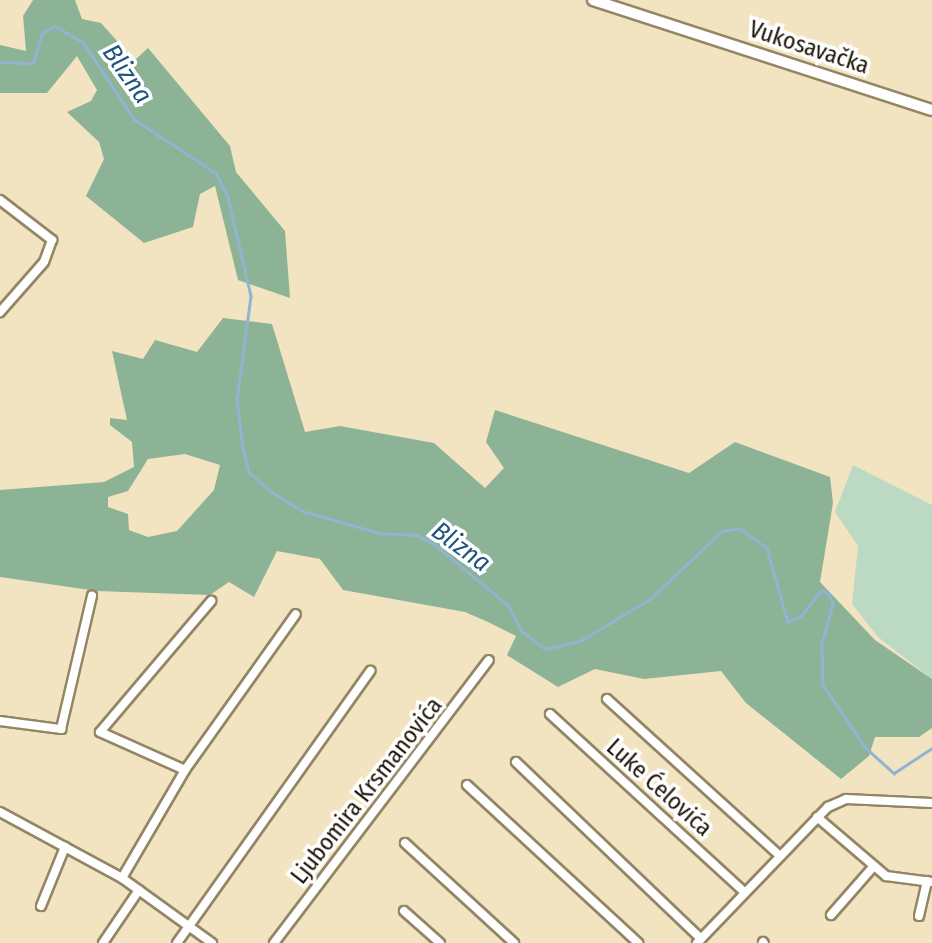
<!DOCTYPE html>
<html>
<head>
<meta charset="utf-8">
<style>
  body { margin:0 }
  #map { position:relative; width:932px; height:943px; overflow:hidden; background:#f2e4c0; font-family:"Fira Sans Condensed",sans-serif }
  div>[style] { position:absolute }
  .green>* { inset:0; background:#bcd9c3 }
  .forest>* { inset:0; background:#8db396 }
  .stream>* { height:2.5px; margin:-1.25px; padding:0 1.25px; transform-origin:1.25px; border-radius:1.25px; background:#90b4d2 }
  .roads { filter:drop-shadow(2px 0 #938665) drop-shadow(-2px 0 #938665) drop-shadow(0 2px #938665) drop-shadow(0 -2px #938665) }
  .minor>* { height:8px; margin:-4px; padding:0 4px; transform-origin:4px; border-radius:4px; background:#fff }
  .tertiary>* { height:10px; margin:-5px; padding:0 5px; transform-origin:5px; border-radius:5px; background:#fff }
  span { translate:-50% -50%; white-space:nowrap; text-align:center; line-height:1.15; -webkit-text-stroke:7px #fff; paint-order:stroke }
  .street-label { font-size:24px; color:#1a1508 }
  .water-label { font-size:26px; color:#1f567f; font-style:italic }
</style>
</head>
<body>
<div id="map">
  <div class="green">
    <i style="clip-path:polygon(853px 465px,932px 505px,932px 679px,878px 637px,852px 604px,858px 546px,835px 512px)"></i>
  </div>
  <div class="forest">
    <i style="clip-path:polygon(33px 0,75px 0,82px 19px,101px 23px,117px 41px,119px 58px,135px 60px,148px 48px,230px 146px,236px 172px,285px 231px,290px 298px,238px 280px,215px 186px,200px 194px,193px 227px,144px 243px,86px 196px,104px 159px,99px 142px,67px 112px,91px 101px,97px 90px,77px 56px,47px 93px,0 93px,0 45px,26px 51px,23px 16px)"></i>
    <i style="clip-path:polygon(evenodd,223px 318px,272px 324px,305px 432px,340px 426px,434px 443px,485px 488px,504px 468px,486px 442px,495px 410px,689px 473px,735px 442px,830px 477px,833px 503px,820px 582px,875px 640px,932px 679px,932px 728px,919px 737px,875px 737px,869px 756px,841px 779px,746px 703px,721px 671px,644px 679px,595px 669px,558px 687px,507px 655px,516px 636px,488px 622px,465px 612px,343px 590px,320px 559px,277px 551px,254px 597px,229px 582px,210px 595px,97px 591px,0 577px,0 490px,104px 482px,134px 467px,132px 442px,110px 425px,110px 418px,127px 420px,112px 351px,143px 359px,155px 340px,197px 352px,223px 318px,185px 454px,220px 465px,214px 490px,177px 531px,148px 537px,129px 530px,128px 514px,108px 507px,108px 497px,128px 491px,148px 459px,185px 454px)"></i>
  </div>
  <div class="stream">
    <i style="left:0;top:62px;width:33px;rotate:2deg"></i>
    <i style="left:33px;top:63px;width:31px;rotate:-73deg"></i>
    <i style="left:42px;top:33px;width:15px;rotate:-28deg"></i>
    <i style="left:55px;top:26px;width:34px;rotate:30deg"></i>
    <i style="left:84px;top:43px;width:91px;rotate:56.7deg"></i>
    <i style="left:134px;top:119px;width:98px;rotate:33.4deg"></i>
    <i style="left:216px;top:173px;width:27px;rotate:63deg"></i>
    <i style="left:228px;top:197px;width:102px;rotate:76.9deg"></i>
    <i style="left:251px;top:296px;width:106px;rotate:97.6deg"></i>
    <i style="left:237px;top:401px;width:47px;rotate:82.7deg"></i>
    <i style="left:243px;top:448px;width:25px;rotate:76deg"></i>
    <i style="left:249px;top:472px;width:27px;rotate:42deg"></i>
    <i style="left:269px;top:490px;width:39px;rotate:32deg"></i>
    <i style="left:302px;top:511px;width:80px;rotate:15.9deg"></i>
    <i style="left:379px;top:533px;width:38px;rotate:3deg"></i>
    <i style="left:417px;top:535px;width:19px;rotate:28deg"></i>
    <i style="left:434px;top:544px;width:96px;rotate:39.5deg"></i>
    <i style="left:508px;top:605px;width:30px;rotate:62deg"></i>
    <i style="left:522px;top:631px;width:29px;rotate:38deg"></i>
    <i style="left:545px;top:649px;width:36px;rotate:-13deg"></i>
    <i style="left:580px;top:641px;width:82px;rotate:-31deg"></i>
    <i style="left:650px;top:599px;width:99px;rotate:-43.4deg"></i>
    <i style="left:722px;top:531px;width:18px;rotate:-9deg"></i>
    <i style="left:740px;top:528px;width:34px;rotate:37deg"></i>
    <i style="left:767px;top:548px;width:77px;rotate:74.2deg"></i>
    <i style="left:788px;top:622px;width:14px;rotate:-25deg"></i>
    <i style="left:801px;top:616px;width:33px;rotate:-52deg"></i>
    <i style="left:821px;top:590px;width:9px;rotate:27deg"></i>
    <i style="left:829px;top:594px;width:11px;rotate:68deg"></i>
    <i style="left:833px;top:604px;width:41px;rotate:105.4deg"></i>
    <i style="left:822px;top:644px;width:41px;rotate:88.6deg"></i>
    <i style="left:823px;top:685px;width:76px;rotate:55.7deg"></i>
    <i style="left:866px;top:748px;width:38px;rotate:42deg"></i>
    <i style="left:894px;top:773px;width:45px;rotate:-33.3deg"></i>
  </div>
  <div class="roads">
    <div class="minor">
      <i style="left:0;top:200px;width:66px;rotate:37.6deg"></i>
      <i style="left:52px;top:240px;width:23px;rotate:110deg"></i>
      <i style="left:44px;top:262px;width:67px;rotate:131.3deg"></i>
      <i style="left:607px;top:699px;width:232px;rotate:42.2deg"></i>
      <i style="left:550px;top:714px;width:260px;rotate:42.5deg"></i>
      <i style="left:0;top:721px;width:62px;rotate:7.5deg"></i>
      <i style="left:61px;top:729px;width:137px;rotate:-76.9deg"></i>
      <i style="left:516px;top:762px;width:256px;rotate:43.7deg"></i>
      <i style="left:185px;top:770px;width:93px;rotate:-155.9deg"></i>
      <i style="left:100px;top:732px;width:172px;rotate:-49.7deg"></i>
      <i style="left:467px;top:785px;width:233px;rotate:42.7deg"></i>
      <i style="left:0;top:812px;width:139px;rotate:28.4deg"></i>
      <i style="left:122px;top:878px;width:111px;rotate:35.8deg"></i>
      <i style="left:817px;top:817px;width:91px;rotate:40.5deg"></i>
      <i style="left:886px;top:876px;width:46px;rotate:7.4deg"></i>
      <i style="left:405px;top:843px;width:148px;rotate:42.5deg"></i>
      <i style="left:122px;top:878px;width:125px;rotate:-59.7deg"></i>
      <i style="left:185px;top:770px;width:191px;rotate:-54.6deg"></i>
      <i style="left:41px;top:906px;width:64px;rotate:-67.9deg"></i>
      <i style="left:404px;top:911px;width:48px;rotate:41.6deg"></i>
      <i style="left:831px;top:915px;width:64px;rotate:-48.8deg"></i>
      <i style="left:919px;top:916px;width:36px;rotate:-77deg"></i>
      <i style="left:763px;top:942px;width:1px;rotate:45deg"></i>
      <i style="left:103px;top:943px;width:64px;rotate:-55.8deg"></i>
      <i style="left:177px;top:943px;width:334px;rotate:-54.6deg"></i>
      <i style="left:274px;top:943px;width:355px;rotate:-52.8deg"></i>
      <i style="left:697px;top:943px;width:189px;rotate:-46.1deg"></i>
      <i style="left:828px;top:807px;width:20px;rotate:-24deg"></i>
      <i style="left:846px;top:799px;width:86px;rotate:2.7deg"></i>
    </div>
    <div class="tertiary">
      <i style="left:593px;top:0;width:356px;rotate:18deg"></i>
    </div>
  </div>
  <div class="street-label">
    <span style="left:809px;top:48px;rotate:18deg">Vukosavačka</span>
    <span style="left:659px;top:788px;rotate:42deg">Luke Ćelovića</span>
    <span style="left:367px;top:791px;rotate:-52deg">Ljubomira Krsmanovića</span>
  </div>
  <div class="water-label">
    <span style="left:127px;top:74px;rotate:55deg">Blizna</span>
    <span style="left:461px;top:547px;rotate:36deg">Blizna</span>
  </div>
</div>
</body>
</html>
